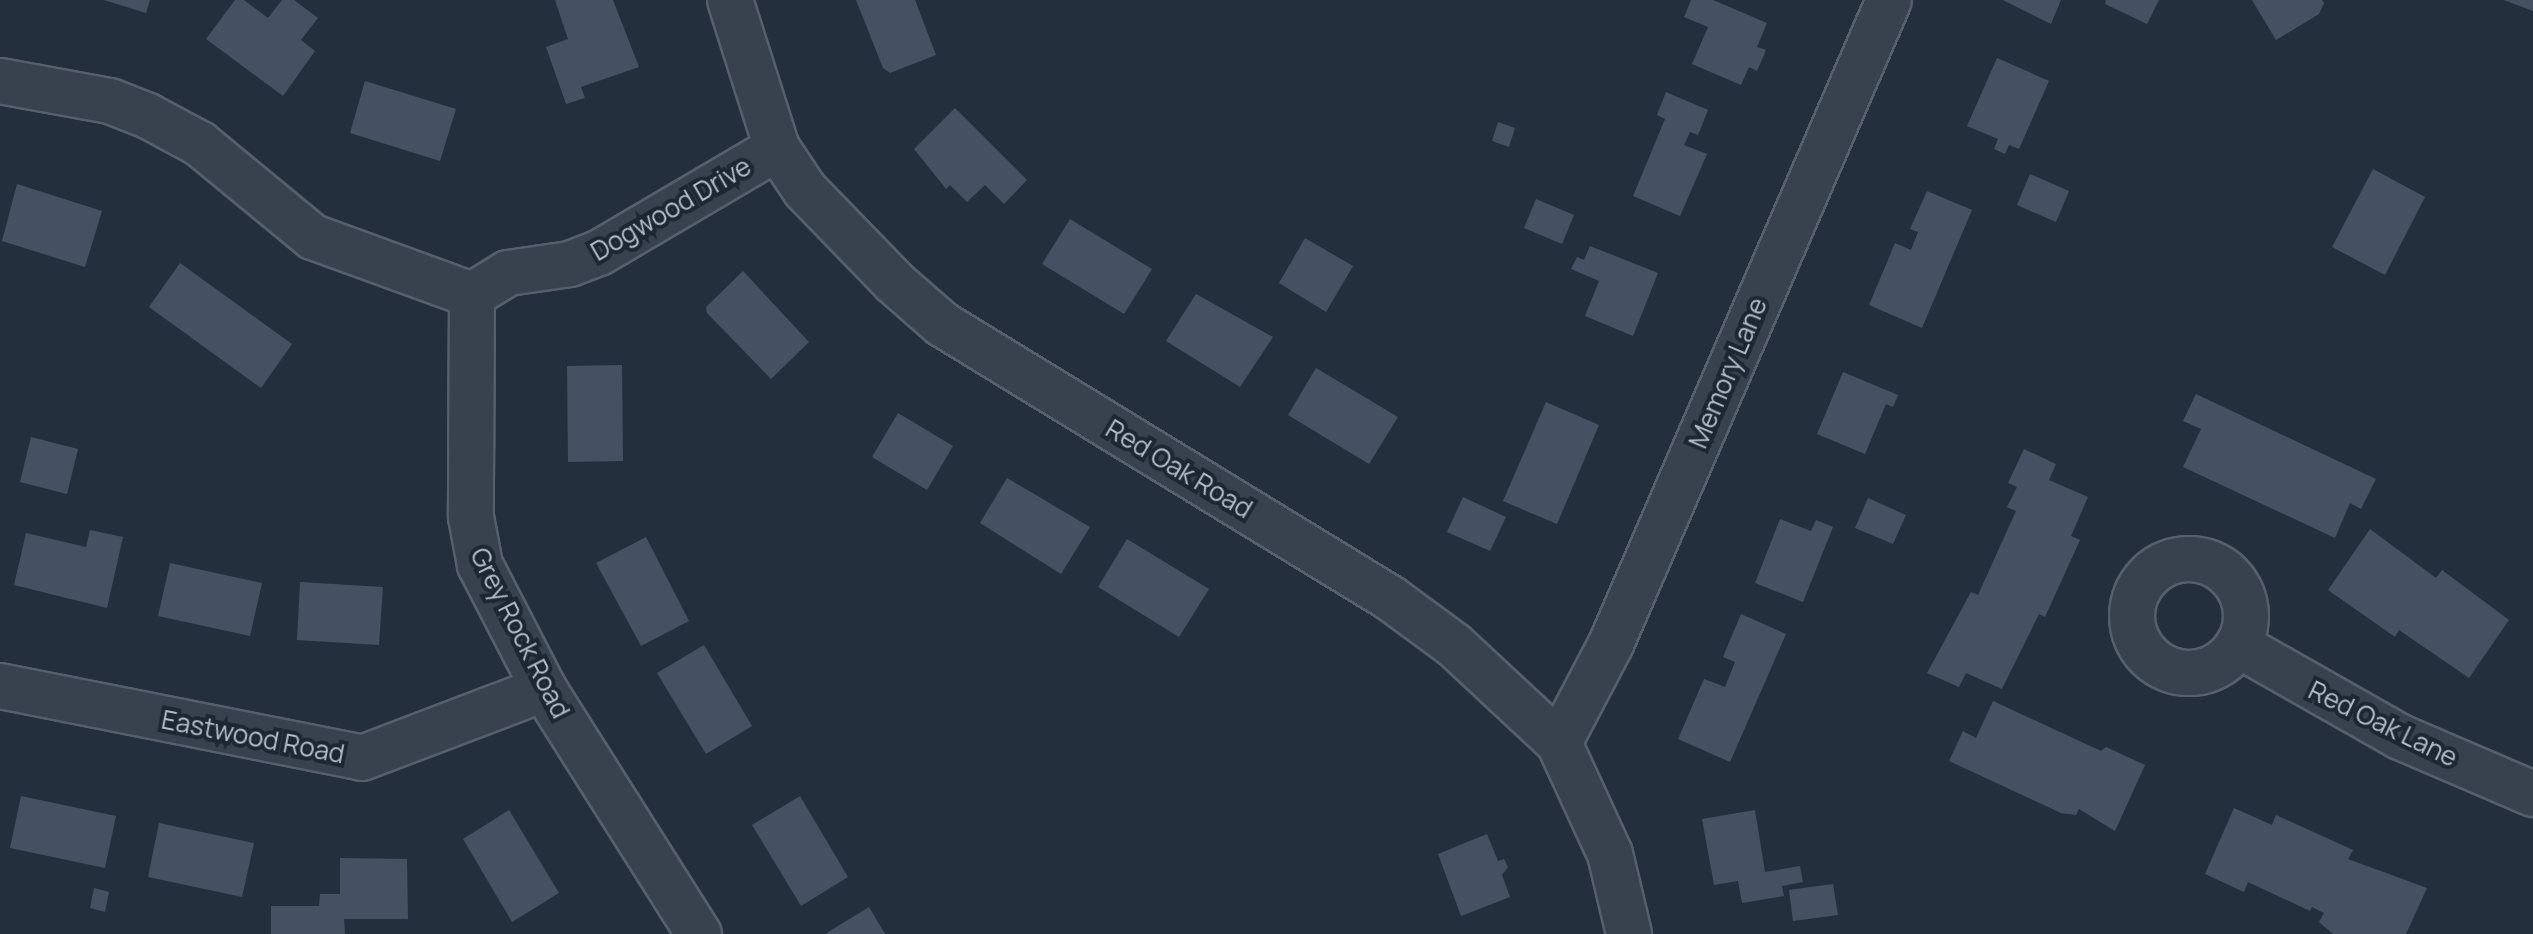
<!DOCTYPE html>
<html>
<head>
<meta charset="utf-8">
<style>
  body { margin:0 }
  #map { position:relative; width:2533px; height:934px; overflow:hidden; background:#242f3e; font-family:Manrope,sans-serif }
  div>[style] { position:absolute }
  .building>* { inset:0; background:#455162 }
  .roads { filter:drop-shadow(2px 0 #565f6c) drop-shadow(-2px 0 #565f6c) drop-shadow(0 2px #565f6c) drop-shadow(0 -2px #565f6c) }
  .minor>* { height:44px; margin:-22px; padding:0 22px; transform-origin:22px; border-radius:22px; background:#38414e }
  .minor>.ring { margin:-22px; padding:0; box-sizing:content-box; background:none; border:44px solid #38414e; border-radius:50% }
  span { translate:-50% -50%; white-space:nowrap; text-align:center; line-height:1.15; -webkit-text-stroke:8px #1d2633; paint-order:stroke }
  .street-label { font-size:26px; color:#b4bcc9 }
</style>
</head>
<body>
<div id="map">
  <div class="building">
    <i style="clip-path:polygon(104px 0,150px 0,146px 13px)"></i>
    <i style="clip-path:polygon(235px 0,244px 0,268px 18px,282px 0,294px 0,318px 18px,301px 40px,315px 51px,283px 96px,206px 39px)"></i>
    <i style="clip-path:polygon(555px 0,613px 0,639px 67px,581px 87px,585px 98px,566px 104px,546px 47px,568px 39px)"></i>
    <i style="clip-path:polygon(856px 0,915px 0,936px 55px,890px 73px,883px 68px)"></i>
    <i style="clip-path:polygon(1691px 0,1713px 0,1767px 23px,1757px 47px,1766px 50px,1757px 71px,1749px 67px,1741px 85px,1692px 64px,1708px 27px,1684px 17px)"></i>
    <i style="clip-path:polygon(2003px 0,2061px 0,2051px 24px)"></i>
    <i style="clip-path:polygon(2106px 0,2159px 0,2147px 24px,2105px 4px)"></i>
    <i style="clip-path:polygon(2252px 0,2322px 0,2324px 3px,2319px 14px,2276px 40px)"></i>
    <i style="clip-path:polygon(2504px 0,2533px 0,2533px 11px)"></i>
    <i style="clip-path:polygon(1997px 58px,2049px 81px,2019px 149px,2009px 145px,2005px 154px,1994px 149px,1998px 139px,1967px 126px)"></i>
    <i style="clip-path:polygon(365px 81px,456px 109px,440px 161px,350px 133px)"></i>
    <i style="clip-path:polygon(1666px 92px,1708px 110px,1698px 135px,1690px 132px,1684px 145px,1707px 154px,1680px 216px,1633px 196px,1665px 119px,1657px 115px)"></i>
    <i style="clip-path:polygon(955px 108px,1027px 180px,1004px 204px,985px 185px,967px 202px,950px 185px,946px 189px,914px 149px)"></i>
    <i style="clip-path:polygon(1498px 122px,1515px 128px,1509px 147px,1492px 141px)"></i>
    <i style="clip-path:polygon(2373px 169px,2425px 197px,2385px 275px,2332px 247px)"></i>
    <i style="clip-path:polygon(2030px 174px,2069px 191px,2056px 222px,2017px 205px)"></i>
    <i style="clip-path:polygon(17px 184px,102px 211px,85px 267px,2px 241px)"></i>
    <i style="clip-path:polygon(1927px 191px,1972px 210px,1922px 328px,1869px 305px,1895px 243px,1911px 250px,1918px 232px,1910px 229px)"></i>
    <i style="clip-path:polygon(1536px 199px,1574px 215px,1562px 244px,1524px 228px)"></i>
    <i style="clip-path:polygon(1070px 219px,1152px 269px,1124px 314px,1042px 264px)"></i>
    <i style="clip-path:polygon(1305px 238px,1353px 266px,1326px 312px,1279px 283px)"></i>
    <i style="clip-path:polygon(1590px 246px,1658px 273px,1633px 336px,1585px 316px,1599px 281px,1571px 269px,1577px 257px,1584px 260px)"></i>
    <i style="clip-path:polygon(180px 263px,292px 344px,261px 388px,149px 307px)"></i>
    <i style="clip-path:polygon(743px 271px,809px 342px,771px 379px,707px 313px,706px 307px)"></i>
    <i style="clip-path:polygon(1196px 294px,1273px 337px,1240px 387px,1166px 341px)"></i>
    <i style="clip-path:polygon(622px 365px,623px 461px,568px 462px,567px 366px)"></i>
    <i style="clip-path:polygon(1316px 368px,1398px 417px,1369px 464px,1288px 415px)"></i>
    <i style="clip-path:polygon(1843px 372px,1898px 395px,1893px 407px,1886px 404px,1865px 454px,1817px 434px)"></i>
    <i style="clip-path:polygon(2196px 394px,2376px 479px,2361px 509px,2350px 503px,2335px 538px,2183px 467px,2201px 429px,2183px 421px)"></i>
    <i style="clip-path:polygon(1546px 402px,1599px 425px,1557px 524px,1503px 501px)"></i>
    <i style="clip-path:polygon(898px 413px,953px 446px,927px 490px,872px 457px)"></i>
    <i style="clip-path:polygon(31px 437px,78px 449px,67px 494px,20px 482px)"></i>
    <i style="clip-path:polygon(2024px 449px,2056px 464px,2049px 480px,2088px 497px,2071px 536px,2080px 540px,2045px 617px,2039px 614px,2002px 689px,1966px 673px,1959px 687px,1927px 673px,1971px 592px,1978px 595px,2016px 511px,2007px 507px,2017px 487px,2008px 483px)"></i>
    <i style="clip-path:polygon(1007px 478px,1090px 527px,1061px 574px,980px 523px)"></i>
    <i style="clip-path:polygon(1463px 497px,1506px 517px,1490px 551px,1447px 532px)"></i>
    <i style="clip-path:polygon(1868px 498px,1906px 515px,1893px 544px,1855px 528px)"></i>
    <i style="clip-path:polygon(1780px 519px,1811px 531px,1816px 520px,1833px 527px,1803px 602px,1755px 583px)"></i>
    <i style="clip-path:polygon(2370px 529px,2436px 578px,2442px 570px,2509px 620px,2469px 678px,2399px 630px,2395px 637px,2328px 590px)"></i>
    <i style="clip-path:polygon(90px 530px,123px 537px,107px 608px,14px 585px,26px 533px,86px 547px)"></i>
    <i style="clip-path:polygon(646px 537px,689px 621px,641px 646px,596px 563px)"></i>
    <i style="clip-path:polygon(1127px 539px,1209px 589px,1179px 637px,1098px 587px)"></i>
    <i style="clip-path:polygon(170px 563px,262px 583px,250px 636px,158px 616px)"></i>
    <i style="clip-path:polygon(300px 582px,383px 587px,379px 645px,297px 640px)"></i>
    <i style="clip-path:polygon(1741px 614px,1786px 634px,1730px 762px,1678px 739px,1704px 679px,1725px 687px,1735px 662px,1723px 657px)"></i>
    <i style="clip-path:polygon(704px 645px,752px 726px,706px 754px,657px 673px)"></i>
    <i style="clip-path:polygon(1993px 701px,2101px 751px,2106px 747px,2145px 765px,2115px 831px,2079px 809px,2076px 815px,2061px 813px,1949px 761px,1963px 731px,1976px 738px)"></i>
    <i style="clip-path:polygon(21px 796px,116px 816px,105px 868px,10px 848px)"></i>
    <i style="clip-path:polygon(800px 796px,848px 877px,801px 906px,752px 825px)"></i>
    <i style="clip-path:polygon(2234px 808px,2272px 825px,2276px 815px,2353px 850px,2348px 859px,2427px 888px,2406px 934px,2333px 934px,2319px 922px,2324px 913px,2312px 907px,2310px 911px,2248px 882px,2244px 892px,2205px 874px)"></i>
    <i style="clip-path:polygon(509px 810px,559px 893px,512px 922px,463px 839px)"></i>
    <i style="clip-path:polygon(1755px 810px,1765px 872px,1800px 866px,1803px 882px,1782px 886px,1784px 896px,1742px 903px,1738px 881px,1714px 885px,1702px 819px)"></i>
    <i style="clip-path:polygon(159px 823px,254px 843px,242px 897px,148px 877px)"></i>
    <i style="clip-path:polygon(1487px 834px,1498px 861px,1504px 859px,1508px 867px,1502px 875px,1510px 897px,1461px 916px,1438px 854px)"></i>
    <i style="clip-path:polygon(340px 858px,407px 859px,408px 919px,344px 919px,345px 934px,271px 934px,271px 906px,319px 906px,320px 894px,340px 894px)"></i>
    <i style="clip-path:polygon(1833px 884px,1838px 915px,1793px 921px,1789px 890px)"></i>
    <i style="clip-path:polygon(94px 888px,109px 892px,105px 912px,90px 908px)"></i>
    <i style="clip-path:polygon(869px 907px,885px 934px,825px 934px)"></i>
  </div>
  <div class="roads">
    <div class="minor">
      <i style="left:730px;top:0;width:155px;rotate:72.4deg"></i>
      <i style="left:777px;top:148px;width:50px;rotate:56.3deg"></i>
      <i style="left:805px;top:190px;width:128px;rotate:45.9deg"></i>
      <i style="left:894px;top:282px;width:64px;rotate:41.2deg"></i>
      <i style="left:942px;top:324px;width:525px;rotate:31.45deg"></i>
      <i style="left:1390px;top:598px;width:79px;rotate:36.3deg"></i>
      <i style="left:1454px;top:645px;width:144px;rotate:43deg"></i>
      <i style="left:1559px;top:743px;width:122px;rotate:65.3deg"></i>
      <i style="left:1610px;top:854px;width:82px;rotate:76.6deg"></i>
      <i style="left:0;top:81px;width:112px;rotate:10.3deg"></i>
      <i style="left:110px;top:101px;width:41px;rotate:21.5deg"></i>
      <i style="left:148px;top:116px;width:59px;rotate:28.3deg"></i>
      <i style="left:200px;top:144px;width:146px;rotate:39.5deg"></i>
      <i style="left:313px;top:237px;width:169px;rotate:20deg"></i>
      <i style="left:472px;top:295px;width:222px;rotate:90.3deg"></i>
      <i style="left:471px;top:517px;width:49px;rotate:79.4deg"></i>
      <i style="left:480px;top:565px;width:140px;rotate:62.7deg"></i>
      <i style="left:544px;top:689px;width:290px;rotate:57.7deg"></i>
      <i style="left:472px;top:295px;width:42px;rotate:-31.4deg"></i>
      <i style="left:508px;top:273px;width:63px;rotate:-8.3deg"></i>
      <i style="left:570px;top:264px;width:31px;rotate:-21deg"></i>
      <i style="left:599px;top:253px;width:207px;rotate:-30.5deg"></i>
      <i class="ring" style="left:2132px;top:559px;width:70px;height:70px"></i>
      <i style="left:2238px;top:645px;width:186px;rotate:29.6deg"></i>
      <i style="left:2400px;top:737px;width:145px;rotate:23.2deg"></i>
      <i style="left:0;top:686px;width:369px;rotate:11.2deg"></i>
      <i style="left:362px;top:758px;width:195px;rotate:-20.8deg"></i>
      <i style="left:1559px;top:743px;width:112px;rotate:-62.3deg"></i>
      <i style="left:1611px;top:644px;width:701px;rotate:-66.65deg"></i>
    </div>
  </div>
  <div class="street-label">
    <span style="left:671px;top:209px;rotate:-30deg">Dogwood Drive</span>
    <span style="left:1728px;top:373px;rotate:-67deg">Memory Lane</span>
    <span style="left:1179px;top:469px;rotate:31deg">Red Oak Road</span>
    <span style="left:520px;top:633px;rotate:63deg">Grey Rock Road</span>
    <span style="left:2383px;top:724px;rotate:26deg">Red Oak Lane</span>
    <span style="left:253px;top:737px;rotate:11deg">Eastwood Road</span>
  </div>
</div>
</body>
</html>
